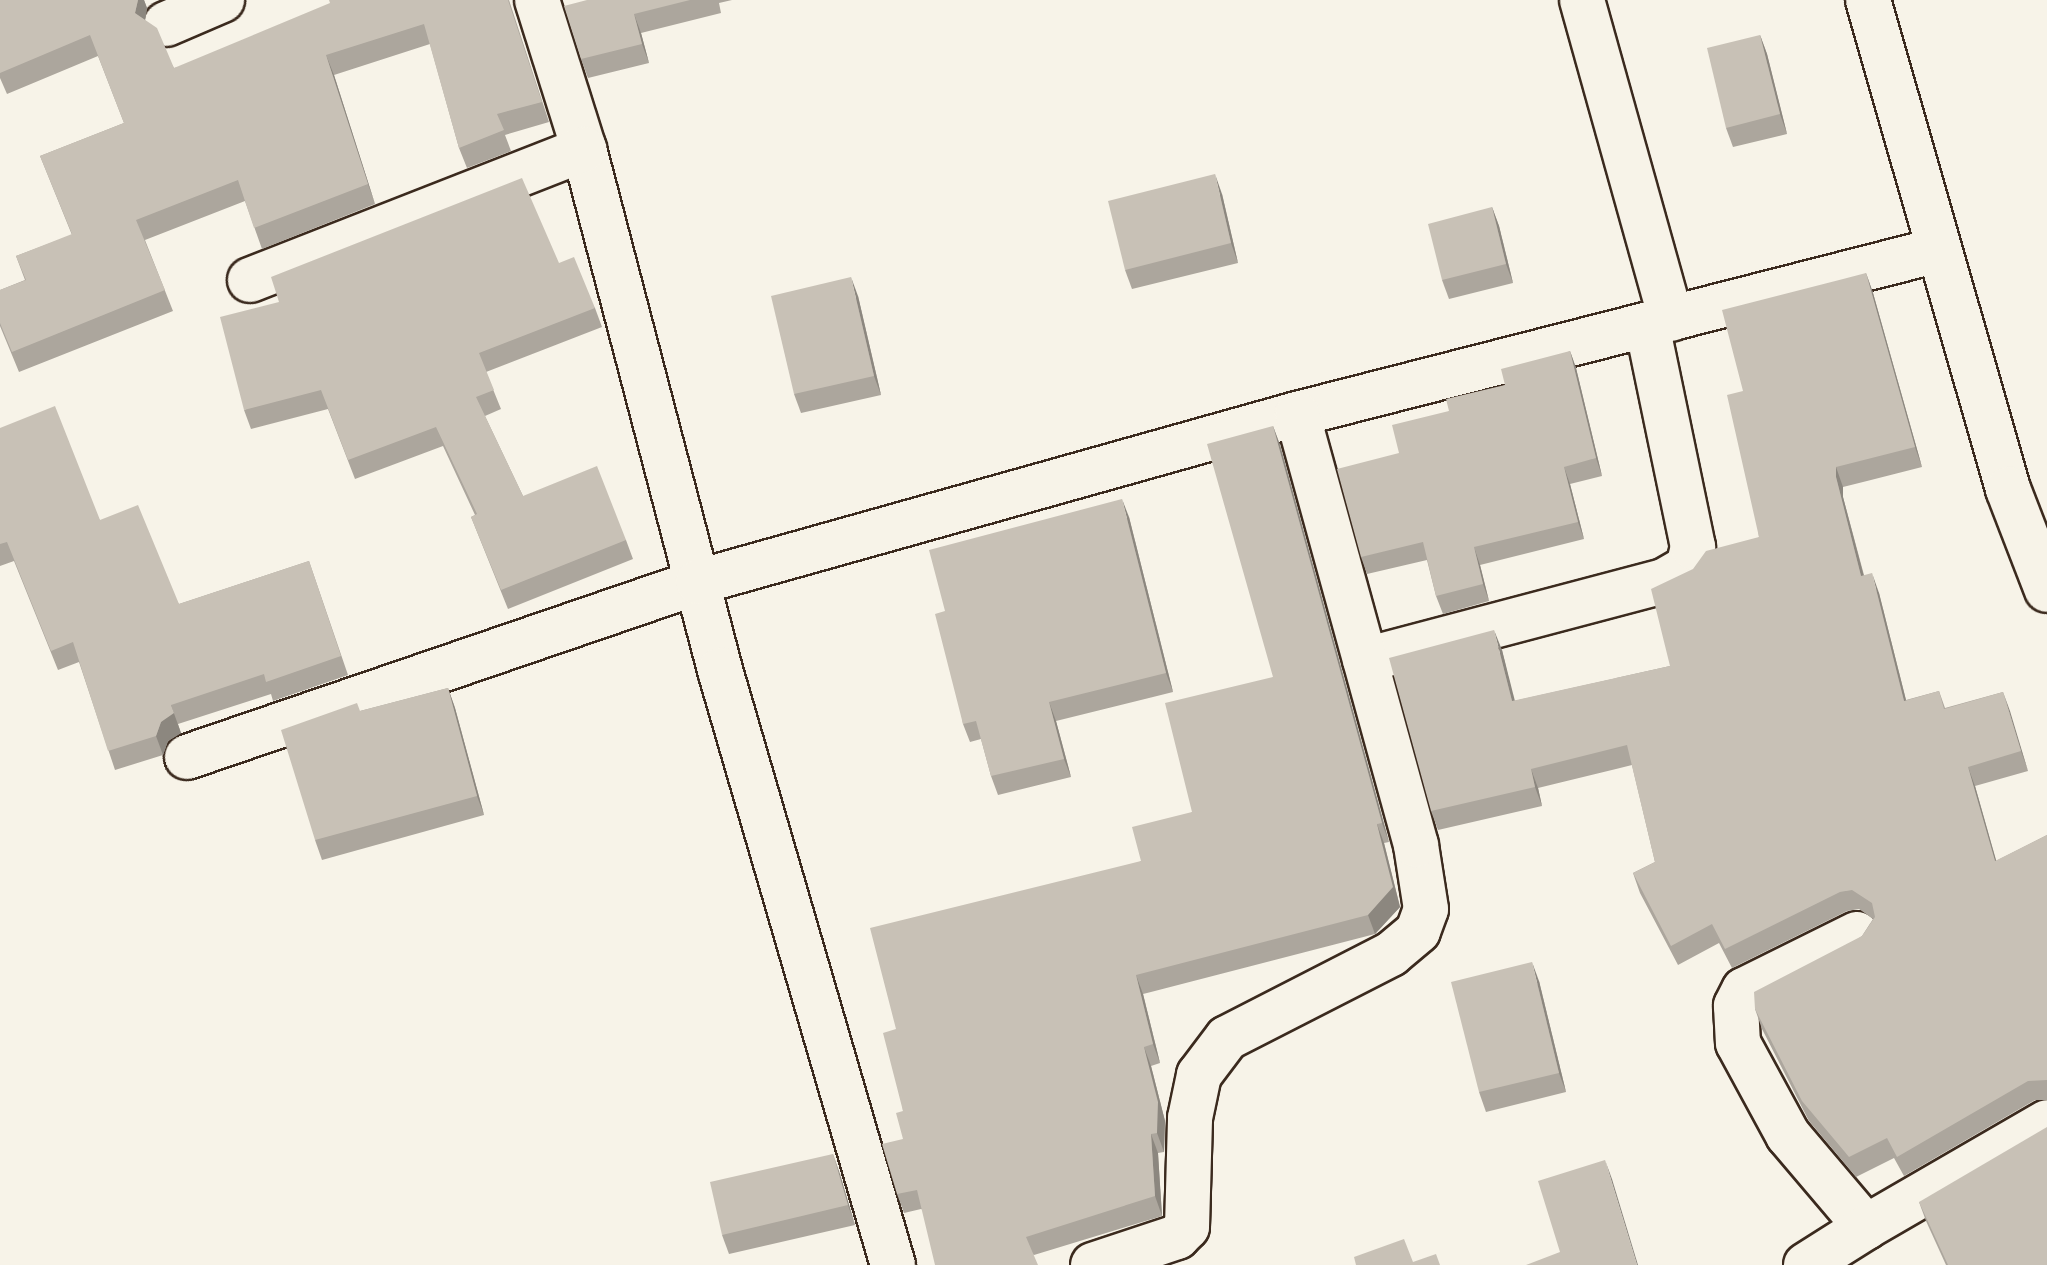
<!DOCTYPE html>
<html>
<head>
<meta charset="utf-8">
<style>
  body { margin:0 }
  #map { position:relative; width:2047px; height:1265px; overflow:hidden; background:#f7f3e8; font-family:Dekko,sans-serif }
  div>[style] { position:absolute }
  .roads { filter:drop-shadow(2px 0 #3b2a1e) drop-shadow(-2px 0 #3b2a1e) drop-shadow(0 2px #3b2a1e) drop-shadow(0 -2px #3b2a1e) }
  .minor>* { height:44px; margin:-22px; padding:0 22px; transform-origin:22px; border-radius:22px; background:#f7f3e8 }
  .secondary>* { height:44px; margin:-22px; padding:0 22px; transform-origin:22px; border-radius:22px; background:#f7f3e8 }
  .wall>* { inset:0; background:#aca69d }
  .shaded-wall>* { inset:0; background:#8c877f }
  .building>* { inset:0; background:#c8c1b6 }
  span { translate:-50% -50%; white-space:nowrap; text-align:center; line-height:1.15; -webkit-text-stroke:6px #f7f3e8; paint-order:stroke }
</style>
</head>
<body>
<div id="map">
  <div class="roads">
    <div class="minor">
      <i style="left:537px;top:0;width:156px;rotate:72.5deg"></i>
      <i style="left:584px;top:149px;width:538px;rotate:75.37deg"></i>
      <i style="left:720px;top:670px;width:620px;rotate:73.79deg"></i>
      <i style="left:1582px;top:0;width:331px;rotate:74.4deg"></i>
      <i style="left:166px;top:24px;width:61px;rotate:-23.2deg"></i>
      <i style="left:250px;top:280px;width:359px;rotate:-21.4deg"></i>
      <i style="left:1365px;top:660px;width:309px;rotate:-14.8deg"></i>
      <i style="left:1664px;top:581px;width:28px;rotate:-30deg"></i>
      <i style="left:1688px;top:567px;width:21px;rotate:-76deg"></i>
      <i style="left:1693px;top:547px;width:227px;rotate:-101.7deg"></i>
      <i style="left:187px;top:757px;width:540px;rotate:-18.9deg"></i>
      <i style="left:698px;top:582px;width:622px;rotate:-15.67deg"></i>
      <i style="left:1297px;top:414px;width:662px;rotate:-14.35deg"></i>
      <i style="left:1857px;top:934px;width:126px;rotate:153.6deg"></i>
      <i style="left:1744px;top:990px;width:18px;rotate:117deg"></i>
      <i style="left:1736px;top:1006px;width:37px;rotate:87deg"></i>
      <i style="left:1738px;top:1043px;width:105px;rotate:61.5deg"></i>
      <i style="left:1788px;top:1135px;width:121px;rotate:49.7deg"></i>
      <i style="left:1866px;top:1227px;width:209px;rotate:-30.1deg"></i>
      <i style="left:1093px;top:1265px;width:89px;rotate:-18.4deg"></i>
      <i style="left:1177px;top:1237px;width:14px;rotate:-45deg"></i>
      <i style="left:1187px;top:1227px;width:109px;rotate:-88.4deg"></i>
      <i style="left:1190px;top:1118px;width:44px;rotate:-78.2deg"></i>
      <i style="left:1199px;top:1075px;width:46px;rotate:-52.9deg"></i>
      <i style="left:1227px;top:1038px;width:184px;rotate:-27.1deg"></i>
      <i style="left:1391px;top:954px;width:35px;rotate:-40deg"></i>
      <i style="left:1418px;top:931px;width:23px;rotate:-70deg"></i>
      <i style="left:1426px;top:909px;width:65px;rotate:-98.9deg"></i>
      <i style="left:1416px;top:845px;width:447px;rotate:-105.4deg"></i>
      <i style="left:1806px;top:1265px;width:71px;rotate:-32.3deg"></i>
    </div>
    <div class="secondary">
      <i style="left:1868px;top:0;width:509px;rotate:74.02deg"></i>
      <i style="left:2008px;top:489px;width:108px;rotate:68.9deg"></i>
    </div>
  </div>
  <div class="wall">
    <i style="clip-path:polygon(0 0,144px 0,147px 8px,145px 20px,174px 68px,509px 0,549px 122px,505px 135px,511px 151px,467px 168px,459px 148px,430px 44px,334px 75px,375px 204px,262px 249px,245px 201px,145px 240px,173px 311px,19px 372px,0 326px,0 290px,25px 280px,16px 256px,72px 235px,40px 156px,124px 123px,98px 56px,7px 94px,0 78px)"></i>
    <i style="clip-path:polygon(587px 0,732px 0,719px 3px,721px 13px,641px 33px,649px 63px,588px 78px,581px 59px)"></i>
    <i style="clip-path:polygon(1760px 35px,1767px 54px,1787px 134px,1733px 147px,1726px 128px)"></i>
    <i style="clip-path:polygon(1222px 194px,1238px 263px,1132px 289px,1125px 270px)"></i>
    <i style="clip-path:polygon(1492px 207px,1499px 226px,1513px 283px,1449px 299px,1442px 280px)"></i>
    <i style="clip-path:polygon(559px 263px,595px 308px,602px 327px,486px 372px,501px 409px,485px 416px,523px 496px,626px 540px,633px 559px,508px 609px,471px 517px,475px 515px,443px 446px,355px 479px,328px 409px,251px 429px,244px 410px)"></i>
    <i style="clip-path:polygon(1866px 273px,1873px 293px,1922px 467px,1843px 487px,1843px 497px,1864px 575px,1879px 593px,1906px 700px,1939px 691px,1945px 708px,2003px 692px,2028px 771px,1975px 786px,1996px 861px,2047px 835px,2047px 1100px,2035px 1100px,1904px 1176px,1894px 1158px,1856px 1177px,1809px 1121px,1762px 1029px,1755px 1009px,1862px 936px,1873px 919px,1859px 909px,1847px 911px,1732px 968px,1719px 943px,1678px 965px,1640px 893px,1633px 873px,1655px 862px,1632px 765px,1538px 788px,1542px 806px,1438px 830px,1431px 811px,1502px 650px,1514px 701px,1670px 666px,1759px 537px,1743px 391px)"></i>
    <i style="clip-path:polygon(858px 296px,881px 395px,801px 413px,794px 394px)"></i>
    <i style="clip-path:polygon(1570px 351px,1576px 368px,1602px 476px,1570px 484px,1584px 539px,1480px 565px,1489px 601px,1443px 614px,1436px 596px,1427px 560px,1367px 574px,1361px 557px,1449px 411px,1505px 385px)"></i>
    <i style="clip-path:polygon(1273px 426px,1280px 445px,1389px 842px,1384px 843px,1400px 907px,1375px 934px,1143px 994px,1160px 1063px,1151px 1066px,1165px 1121px,1164px 1152px,1158px 1153px,1162px 1216px,1034px 1255px,921px 1209px,904px 1213px,897px 1194px,903px 1139px,903px 1111px,896px 1029px,1141px 861px,1192px 812px,1273px 677px)"></i>
    <i style="clip-path:polygon(0 428px,100px 520px,179px 604px,309px 561px,348px 675px,273px 701px,271px 694px,178px 724px,181px 733px,168px 741px,163px 755px,115px 770px,79px 662px,58px 670px,14px 561px,0 566px)"></i>
    <i style="clip-path:polygon(1129px 517px,1173px 692px,1056px 721px,1071px 777px,998px 795px,991px 776px,981px 739px,970px 742px,963px 724px,945px 611px)"></i>
    <i style="clip-path:polygon(448px 688px,455px 708px,484px 815px,322px 860px,315px 840px,360px 711px)"></i>
    <i style="clip-path:polygon(1539px 981px,1566px 1092px,1486px 1112px,1479px 1092px)"></i>
    <i style="clip-path:polygon(833px 1154px,855px 1225px,729px 1254px,722px 1235px)"></i>
    <i style="clip-path:polygon(1919px 1202px,2047px 1265px,1946px 1265px,1926px 1221px)"></i>
  </div>
  <div class="shaded-wall">
    <i style="clip-path:polygon(138px 0,144px 0,147px 8px,143px 33px,135px 13px)"></i>
    <i style="clip-path:polygon(634px 14px,641px 33px,649px 63px,642px 44px)"></i>
    <i style="clip-path:polygon(1760px 35px,1767px 54px,1787px 134px,1780px 114px)"></i>
    <i style="clip-path:polygon(326px 55px,334px 75px,375px 204px,368px 184px)"></i>
    <i style="clip-path:polygon(1215px 174px,1222px 194px,1238px 263px,1231px 243px)"></i>
    <i style="clip-path:polygon(1492px 207px,1499px 226px,1513px 283px,1506px 264px)"></i>
    <i style="clip-path:polygon(1866px 273px,1873px 293px,1922px 467px,1915px 447px)"></i>
    <i style="clip-path:polygon(851px 277px,858px 296px,881px 395px,874px 376px)"></i>
    <i style="clip-path:polygon(1570px 351px,1576px 368px,1602px 476px,1596px 458px)"></i>
    <i style="clip-path:polygon(1273px 426px,1280px 445px,1389px 842px,1382px 823px)"></i>
    <i style="clip-path:polygon(1564px 467px,1570px 484px,1584px 539px,1578px 522px)"></i>
    <i style="clip-path:polygon(1836px 467px,1843px 487px,1843px 497px,1869px 596px,1861px 576px,1836px 477px)"></i>
    <i style="clip-path:polygon(1122px 499px,1129px 517px,1173px 692px,1166px 673px)"></i>
    <i style="clip-path:polygon(1474px 547px,1480px 565px,1489px 601px,1483px 584px)"></i>
    <i style="clip-path:polygon(1872px 573px,1879px 593px,1911px 720px,1904px 701px)"></i>
    <i style="clip-path:polygon(1494px 630px,1502px 650px,1520px 721px,1512px 701px)"></i>
    <i style="clip-path:polygon(448px 688px,455px 708px,484px 815px,477px 796px)"></i>
    <i style="clip-path:polygon(2003px 692px,2010px 711px,2028px 771px,2021px 751px)"></i>
    <i style="clip-path:polygon(1049px 702px,1056px 721px,1071px 777px,1064px 759px)"></i>
    <i style="clip-path:polygon(171px 705px,181px 733px,168px 741px,163px 755px,156px 736px,161px 722px)"></i>
    <i style="clip-path:polygon(1968px 767px,1975px 786px,2002px 881px,1995px 861px)"></i>
    <i style="clip-path:polygon(1531px 769px,1538px 788px,1542px 806px,1535px 787px)"></i>
    <i style="clip-path:polygon(1377px 824px,1384px 843px,1400px 907px,1375px 934px,1368px 915px)"></i>
    <i style="clip-path:polygon(1532px 962px,1539px 981px,1566px 1092px,1559px 1073px)"></i>
    <i style="clip-path:polygon(1136px 975px,1143px 994px,1160px 1063px,1153px 1044px)"></i>
    <i style="clip-path:polygon(1144px 1047px,1151px 1066px,1165px 1121px,1164px 1152px,1157px 1133px)"></i>
    <i style="clip-path:polygon(1151px 1134px,1158px 1153px,1162px 1216px,1155px 1196px)"></i>
    <i style="clip-path:polygon(833px 1154px,840px 1174px,855px 1225px,848px 1205px)"></i>
    <i style="clip-path:polygon(1605px 1160px,1612px 1179px,1638px 1265px,1637px 1265px)"></i>
  </div>
  <div class="building">
    <i style="clip-path:polygon(0 0,138px 0,135px 13px,157px 28px,174px 68px,330px 3px,329px 0,508px 0,542px 102px,497px 114px,504px 130px,459px 148px,424px 24px,326px 55px,368px 184px,254px 228px,238px 180px,136px 220px,165px 290px,12px 352px,0 323px,0 290px,26px 280px,16px 256px,72px 234px,40px 156px,124px 123px,90px 35px,0 73px)"></i>
    <i style="clip-path:polygon(587px 0,690px 0,634px 14px,642px 44px,581px 59px,564px 6px)"></i>
    <i style="clip-path:polygon(1760px 35px,1780px 114px,1726px 128px,1707px 48px)"></i>
    <i style="clip-path:polygon(1215px 174px,1231px 243px,1125px 270px,1108px 201px)"></i>
    <i style="clip-path:polygon(522px 178px,559px 263px,574px 257px,595px 308px,479px 353px,494px 390px,476px 397px,523px 496px,597px 466px,626px 540px,501px 590px,471px 517px,477px 514px,436px 427px,348px 460px,321px 390px,244px 410px,220px 317px,279px 302px,271px 277px)"></i>
    <i style="clip-path:polygon(1492px 207px,1506px 264px,1442px 280px,1428px 224px)"></i>
    <i style="clip-path:polygon(1866px 273px,1915px 447px,1836px 467px,1836px 477px,1861px 576px,1872px 573px,1904px 701px,1939px 691px,1944px 709px,2003px 692px,2021px 751px,1968px 767px,1995px 861px,2047px 835px,2047px 1080px,2028px 1081px,1897px 1157px,1887px 1138px,1849px 1157px,1802px 1101px,1755px 1009px,1754px 992px,1862px 936px,1875px 917px,1872px 903px,1852px 890px,1840px 892px,1725px 949px,1712px 924px,1671px 946px,1633px 873px,1655px 862px,1627px 745px,1531px 769px,1535px 787px,1431px 811px,1389px 658px,1494px 630px,1512px 701px,1670px 666px,1651px 589px,1693px 569px,1706px 551px,1759px 537px,1727px 395px,1743px 391px,1722px 310px)"></i>
    <i style="clip-path:polygon(851px 277px,874px 376px,794px 394px,771px 296px)"></i>
    <i style="clip-path:polygon(1570px 351px,1596px 458px,1564px 467px,1578px 522px,1474px 547px,1483px 584px,1436px 596px,1423px 542px,1361px 557px,1337px 469px,1399px 453px,1392px 425px,1449px 411px,1446px 399px,1505px 385px,1501px 369px)"></i>
    <i style="clip-path:polygon(55px 406px,100px 520px,138px 505px,179px 604px,309px 561px,341px 656px,266px 682px,264px 674px,171px 705px,174px 713px,161px 722px,156px 736px,108px 751px,73px 642px,51px 651px,7px 542px,0 544px,0 428px)"></i>
    <i style="clip-path:polygon(1273px 426px,1382px 823px,1377px 824px,1393px 887px,1368px 915px,1136px 975px,1153px 1044px,1144px 1047px,1158px 1102px,1157px 1133px,1151px 1134px,1155px 1196px,1026px 1237px,1038px 1265px,935px 1265px,917px 1190px,897px 1194px,882px 1144px,903px 1139px,896px 1113px,903px 1111px,883px 1033px,896px 1029px,870px 928px,1141px 861px,1132px 827px,1192px 812px,1165px 703px,1273px 677px,1207px 444px)"></i>
    <i style="clip-path:polygon(1122px 499px,1166px 673px,1049px 702px,1064px 759px,991px 776px,976px 721px,963px 724px,935px 614px,945px 611px,929px 550px)"></i>
    <i style="clip-path:polygon(448px 688px,477px 796px,315px 840px,281px 730px,357px 703px,360px 711px)"></i>
    <i style="clip-path:polygon(1532px 962px,1559px 1073px,1479px 1092px,1451px 982px)"></i>
    <i style="clip-path:polygon(2047px 1127px,2047px 1265px,1948px 1265px,1919px 1202px)"></i>
    <i style="clip-path:polygon(833px 1154px,848px 1205px,722px 1235px,710px 1182px)"></i>
    <i style="clip-path:polygon(1605px 1160px,1637px 1265px,1526px 1265px,1560px 1252px,1538px 1181px)"></i>
    <i style="clip-path:polygon(1404px 1239px,1413px 1262px,1436px 1254px,1440px 1265px,1356px 1265px,1354px 1257px)"></i>
  </div>
</div>
</body>
</html>
